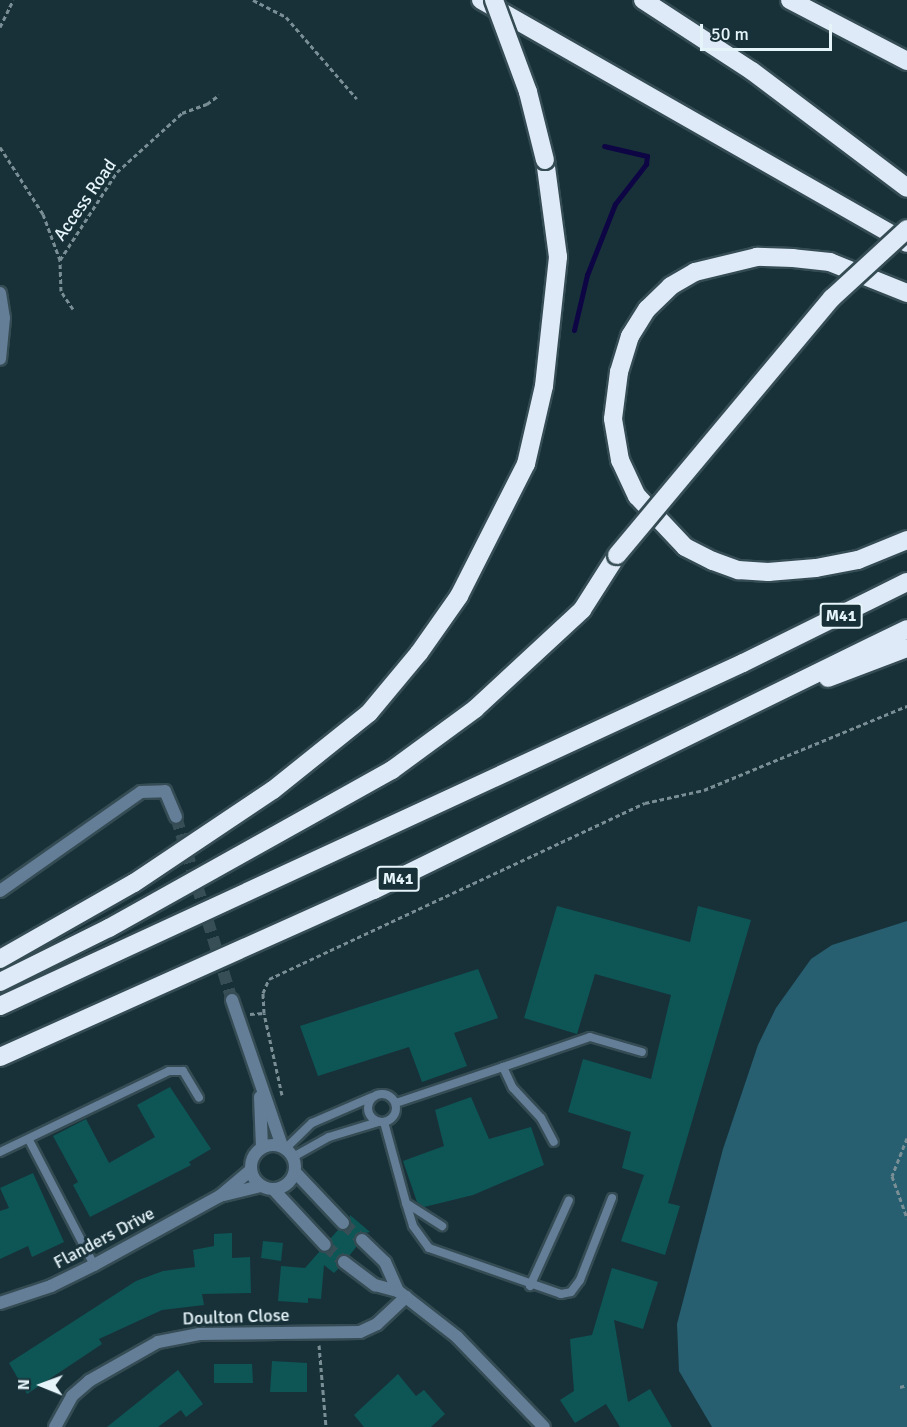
<!DOCTYPE html>
<html>
<head>
<meta charset="utf-8">
<style>
  body { margin:0 }
  #map { position:relative; width:907px; height:1427px; overflow:hidden; background:#183139; font-family:Signika,sans-serif }
  div>[style] { position:absolute }
  .green>* { inset:0; background:#275f70 }
  .stream>* { height:5px; margin:-2.5px; padding:0 2.5px; transform-origin:2.5px; border-radius:2.5px; background:#0d0544 }
  .building>* { inset:0; background:#0e5555 }
  .minor-tunnel>* { height:12px; margin-top:-6px; transform-origin:0; background:repeating-linear-gradient(90deg,#374e56 0 12px,transparent 0 18px) }
  .path>* { height:3px; margin-top:-1.5px; transform-origin:0; background:repeating-linear-gradient(90deg,#7a8e95 0 4.5px,transparent 0 7.5px) }
  .roads { filter:drop-shadow(2px 0 #354c54) drop-shadow(-2px 0 #354c54) drop-shadow(0 2px #354c54) drop-shadow(0 -2px #354c54) }
  .service>* { height:8px; margin:-4px; padding:0 4px; transform-origin:4px; border-radius:4px; background:#657e97 }
  .service>.ring { margin:-4px; padding:0; box-sizing:content-box; background:none; border:8px solid #657e97; border-radius:50% }
  .minor>* { height:12px; margin:-6px; padding:0 6px; transform-origin:6px; border-radius:6px; background:#657e97 }
  .minor>.ring { margin:-6px; padding:0; box-sizing:content-box; background:none; border:12px solid #657e97; border-radius:50% }
  .tertiary>* { height:12px; margin:-6px; padding:0 6px; transform-origin:6px; border-radius:6px; background:#657e97 }
  .motorway>* { height:18px; margin:-9px; padding:0 9px; transform-origin:9px; border-radius:9px; background:#deeaf7 }
  .bridges { filter:drop-shadow(2px 0 #354c54) drop-shadow(-2px 0 #354c54) drop-shadow(0 2px #354c54) drop-shadow(0 -2px #354c54) }
  .motorway-bridge>* { height:18px; margin:-9px; padding:0 9px; transform-origin:9px; border-radius:9px; background:#deeaf7 }
  span { translate:-50% -50%; white-space:nowrap; text-align:center; line-height:1.15; -webkit-text-stroke:6px #183139; paint-order:stroke }
  .shield-label span { padding:2px 4px; background:#183139; border:2px solid; border-radius:4px; -webkit-text-stroke-width:0 }
  .shield-label { font-size:16px; color:#e5f4f9; font-weight:700 }
  .street-label { font-size:18px; color:#e5f4f9 }
  .north { position:absolute; left:12px; top:1355px; width:60px; height:60px; -webkit-text-stroke:4px #183139; paint-order:stroke; rotate:271deg; font-size:16px; font-weight:700; line-height:24px; text-align:center; color:#e5f4f9 }
  .north::after { content:''; display:block; margin:auto; width:21px; height:27px; background:#e5f4f9; clip-path:polygon(50% 0,100% 100%,50% 72%,0 100%) }
  .scale { position:absolute; left:700px; top:24px; width:132px; height:27px; box-sizing:border-box; border:3px solid #e5f4f9; border-top:0; padding-left:8px; font-size:18px; line-height:21px; white-space:nowrap; color:#e5f4f9; -webkit-text-stroke:4px #183139; paint-order:stroke }
</style>
</head>
<body>
<div id="map">
  <div class="green">
    <i style="clip-path:polygon(907px 921px,907px 1427px,712px 1427px,679px 1371px,677px 1324px,723px 1149px,758px 1045px,776px 1008px,811px 959px,832px 945px)"></i>
  </div>
  <div class="stream">
    <i style="left:574px;top:330px;width:57px;rotate:-76.7deg"></i>
    <i style="left:587px;top:275px;width:76px;rotate:-68.5deg"></i>
    <i style="left:615px;top:204px;width:51px;rotate:-52.2deg"></i>
    <i style="left:646px;top:164px;width:8px;rotate:-83deg"></i>
    <i style="left:647px;top:156px;width:44px;rotate:-166.9deg"></i>
  </div>
  <div class="building">
    <i style="clip-path:polygon(557px 906px,690px 942px,698px 906px,751px 920px,668px 1203px,680px 1206px,665px 1255px,621px 1241px,644px 1175px,622px 1168px,631px 1132px,568px 1112px,583px 1059px,651px 1079px,671px 995px,595px 974px,577px 1034px,524px 1018px)"></i>
    <i style="clip-path:polygon(478px 969px,498px 1018px,454px 1033px,467px 1066px,422px 1082px,409px 1047px,318px 1076px,300px 1026px)"></i>
    <i style="clip-path:polygon(170px 1087px,211px 1149px,189px 1162px,191px 1165px,90px 1217px,73px 1185px,78px 1182px,53px 1136px,86px 1119px,109px 1163px,155px 1137px,137px 1105px)"></i>
    <i style="clip-path:polygon(471px 1097px,489px 1139px,531px 1127px,544px 1165px,473px 1195px,424px 1207px,417px 1202px,403px 1161px,444px 1146px,435px 1110px)"></i>
    <i style="clip-path:polygon(33px 1173px,64px 1242px,32px 1257px,28px 1246px,0 1259px,0 1211px,9px 1208px,0 1188px)"></i>
    <i style="clip-path:polygon(350px 1215px,370px 1232px,356px 1235px,357px 1246px,349px 1256px,338px 1257px,339px 1268px,334px 1273px,324px 1265px,321px 1299px,308px 1298px,308px 1303px,278px 1301px,281px 1266px,305px 1268px,320px 1251px,330px 1251px,330px 1239px,338px 1230px,349px 1229px)"></i>
    <i style="clip-path:polygon(232px 1233px,232px 1258px,250px 1257px,251px 1293px,202px 1294px,204px 1305px,162px 1310px,99px 1339px,102px 1344px,27px 1394px,9px 1363px,136px 1281px,163px 1271px,195px 1267px,193px 1250px,214px 1246px,214px 1234px)"></i>
    <i style="clip-path:polygon(263px 1241px,283px 1243px,281px 1261px,261px 1258px)"></i>
    <i style="clip-path:polygon(612px 1268px,658px 1282px,643px 1329px,614px 1320px,628px 1402px,650px 1389px,672px 1427px,620px 1427px,606px 1404px,575px 1423px,560px 1400px,574px 1391px,570px 1339px,592px 1335px)"></i>
    <i style="clip-path:polygon(272px 1361px,307px 1363px,307px 1392px,270px 1392px)"></i>
    <i style="clip-path:polygon(214px 1364px,252px 1364px,253px 1383px,214px 1383px)"></i>
    <i style="clip-path:polygon(178px 1370px,203px 1404px,186px 1417px,181px 1410px,158px 1427px,107px 1427px)"></i>
    <i style="clip-path:polygon(398px 1374px,416px 1396px,424px 1390px,445px 1414px,431px 1427px,364px 1427px,354px 1415px)"></i>
  </div>
  <div class="minor-tunnel">
    <i style="left:176px;top:817px;width:191px;rotate:73deg"></i>
    <i style="left:343px;top:1223px;width:25px;rotate:42deg"></i>
    <i style="left:325px;top:1245px;width:25px;rotate:42deg"></i>
  </div>
  <div class="path">
    <i style="left:253px;top:0;width:37px;rotate:27deg"></i>
    <i style="left:286px;top:17px;width:108px;rotate:49.1deg"></i>
    <i style="left:0;top:27px;width:30px;rotate:-64deg"></i>
    <i style="left:0;top:147px;width:80px;rotate:57.3deg"></i>
    <i style="left:43px;top:214px;width:49px;rotate:69.7deg"></i>
    <i style="left:73px;top:309px;width:22px;rotate:-124deg"></i>
    <i style="left:61px;top:291px;width:31px;rotate:-92deg"></i>
    <i style="left:60px;top:260px;width:105px;rotate:-57.1deg"></i>
    <i style="left:117px;top:172px;width:88px;rotate:-42.2deg"></i>
    <i style="left:182px;top:113px;width:27px;rotate:-20deg"></i>
    <i style="left:207px;top:104px;width:15px;rotate:-37deg"></i>
    <i style="left:250px;top:1014px;width:14px;rotate:-4deg"></i>
    <i style="left:282px;top:1095px;width:84px;rotate:-102.4deg"></i>
    <i style="left:264px;top:1013px;width:20px;rotate:-93deg"></i>
    <i style="left:263px;top:993px;width:15px;rotate:-67deg"></i>
    <i style="left:269px;top:979px;width:415px;rotate:-25.1deg"></i>
    <i style="left:645px;top:803px;width:60px;rotate:-12.4deg"></i>
    <i style="left:704px;top:790px;width:220px;rotate:-22.5deg"></i>
    <i style="left:907px;top:1138px;width:41px;rotate:111.5deg"></i>
    <i style="left:892px;top:1176px;width:45px;rotate:70.3deg"></i>
    <i style="left:319px;top:1345px;width:82px;rotate:85.1deg"></i>
    <i style="left:900px;top:1387px;width:7px;rotate:-16deg"></i>
  </div>
  <div class="roads">
    <div class="service">
      <i style="left:503px;top:1067px;width:92px;rotate:-19deg"></i>
      <i style="left:590px;top:1037px;width:54px;rotate:16.1deg"></i>
      <i class="ring" style="left:368px;top:1094px;width:20px;height:20px"></i>
      <i style="left:396px;top:1103px;width:113px;rotate:-18.6deg"></i>
      <i style="left:503px;top:1067px;width:23px;rotate:65deg"></i>
      <i style="left:513px;top:1088px;width:41px;rotate:47deg"></i>
      <i style="left:541px;top:1118px;width:27px;rotate:62deg"></i>
      <i style="left:384px;top:1122px;width:84px;rotate:74.8deg"></i>
      <i style="left:406px;top:1203px;width:43px;rotate:32.6deg"></i>
      <i style="left:29px;top:1140px;width:141px;rotate:62.5deg"></i>
      <i style="left:286px;top:1148px;width:36px;rotate:-44deg"></i>
      <i style="left:312px;top:1123px;width:65px;rotate:-23.4deg"></i>
      <i style="left:0;top:1152px;width:187px;rotate:-25.6deg"></i>
      <i style="left:169px;top:1071px;width:14px"></i>
      <i style="left:183px;top:1071px;width:31px;rotate:59deg"></i>
      <i style="left:293px;top:1157px;width:41px;rotate:-29.1deg"></i>
      <i style="left:329px;top:1137px;width:51px;rotate:-17deg"></i>
      <i style="left:406px;top:1203px;width:24px;rotate:73deg"></i>
      <i style="left:413px;top:1226px;width:27px;rotate:54deg"></i>
      <i style="left:429px;top:1248px;width:140px;rotate:19.2deg"></i>
      <i style="left:561px;top:1294px;width:10px;rotate:-11deg"></i>
      <i style="left:571px;top:1292px;width:15px;rotate:-53deg"></i>
      <i style="left:580px;top:1280px;width:88px;rotate:-68.7deg"></i>
      <i style="left:530px;top:1286px;width:94px;rotate:-65.6deg"></i>
    </div>
    <div class="minor">
      <i style="left:0;top:293px;width:25px;rotate:81deg"></i>
      <i style="left:4px;top:318px;width:41px;rotate:95.6deg"></i>
      <i style="left:0;top:891px;width:172px;rotate:-35.1deg"></i>
      <i style="left:141px;top:792px;width:24px;rotate:-2deg"></i>
      <i style="left:165px;top:791px;width:28px;rotate:67deg"></i>
      <i style="left:232px;top:1000px;width:154px;rotate:71.1deg"></i>
      <i style="left:260px;top:1097px;width:50px;rotate:87.7deg"></i>
      <i class="ring" style="left:251px;top:1145px;width:32px;height:32px"></i>
      <i style="left:295px;top:1172px;width:70px;rotate:46.7deg"></i>
      <i style="left:273px;top:1189px;width:76px;rotate:47.1deg"></i>
      <i style="left:362px;top:1240px;width:32px;rotate:44deg"></i>
      <i style="left:385px;top:1262px;width:32px;rotate:66deg"></i>
      <i style="left:344px;top:1262px;width:39px;rotate:37deg"></i>
      <i style="left:375px;top:1285px;width:24px;rotate:15deg"></i>
      <i style="left:398px;top:1291px;width:75px;rotate:37.9deg"></i>
      <i style="left:457px;top:1337px;width:125px;rotate:46deg"></i>
      <i style="left:55px;top:1427px;width:35px;rotate:-61deg"></i>
      <i style="left:72px;top:1396px;width:23px;rotate:-41deg"></i>
      <i style="left:89px;top:1381px;width:79px;rotate:-29.5deg"></i>
      <i style="left:158px;top:1342px;width:42px;rotate:-11deg"></i>
      <i style="left:199px;top:1334px;width:161px;rotate:-0.7deg"></i>
      <i style="left:360px;top:1332px;width:19px;rotate:-25deg"></i>
      <i style="left:377px;top:1324px;width:40px;rotate:-43deg"></i>
    </div>
    <div class="tertiary">
      <i style="left:224px;top:1195px;width:38px;rotate:-14deg"></i>
      <i style="left:0;top:1303px;width:54px;rotate:-18.4deg"></i>
      <i style="left:51px;top:1286px;width:48px;rotate:-26deg"></i>
      <i style="left:94px;top:1265px;width:144px;rotate:-28.7deg"></i>
      <i style="left:220px;top:1196px;width:40px;rotate:-40deg"></i>
    </div>
    <div class="motorway">
      <i style="left:481px;top:0;width:490px;rotate:29.7deg"></i>
      <i style="left:643px;top:0;width:130px;rotate:33.1deg"></i>
      <i style="left:752px;top:71px;width:194px;rotate:37deg"></i>
      <i style="left:790px;top:0;width:132px;rotate:27.5deg"></i>
      <i style="left:907px;top:293px;width:83px;rotate:-158.1deg"></i>
      <i style="left:830px;top:262px;width:37px;rotate:-174deg"></i>
      <i style="left:793px;top:258px;width:36px;rotate:-178deg"></i>
      <i style="left:757px;top:257px;width:64px;rotate:166.4deg"></i>
      <i style="left:695px;top:272px;width:28px;rotate:150deg"></i>
      <i style="left:671px;top:286px;width:33px;rotate:136deg"></i>
      <i style="left:647px;top:309px;width:32px;rotate:122deg"></i>
      <i style="left:630px;top:336px;width:38px;rotate:107deg"></i>
      <i style="left:619px;top:372px;width:47px;rotate:97.3deg"></i>
      <i style="left:613px;top:419px;width:42px;rotate:80.3deg"></i>
      <i style="left:620px;top:460px;width:40px;rotate:65deg"></i>
      <i style="left:637px;top:496px;width:70px;rotate:46.7deg"></i>
      <i style="left:685px;top:547px;width:31px;rotate:27deg"></i>
      <i style="left:713px;top:561px;width:27px;rotate:20deg"></i>
      <i style="left:738px;top:570px;width:30px;rotate:4deg"></i>
      <i style="left:768px;top:572px;width:48px;rotate:-4.8deg"></i>
      <i style="left:816px;top:568px;width:43px;rotate:-10.8deg"></i>
      <i style="left:858px;top:560px;width:53px;rotate:-22.2deg"></i>
      <i style="left:828px;top:678px;width:85px;rotate:-20.8deg"></i>
      <i style="left:0;top:959px;width:154px;rotate:-29.6deg"></i>
      <i style="left:134px;top:883px;width:167px;rotate:-33.8deg"></i>
      <i style="left:273px;top:790px;width:123px;rotate:-38.7deg"></i>
      <i style="left:369px;top:713px;width:78px;rotate:-50.2deg"></i>
      <i style="left:419px;top:653px;width:70px;rotate:-54.9deg"></i>
      <i style="left:459px;top:596px;width:148px;rotate:-63.1deg"></i>
      <i style="left:526px;top:464px;width:80px;rotate:-77deg"></i>
      <i style="left:544px;top:386px;width:130px;rotate:-83.8deg"></i>
      <i style="left:558px;top:257px;width:98px;rotate:-97.6deg"></i>
      <i style="left:0;top:982px;width:122px;rotate:-26.4deg"></i>
      <i style="left:109px;top:928px;width:324px;rotate:-29.2deg"></i>
      <i style="left:392px;top:770px;width:103px;rotate:-36.3deg"></i>
      <i style="left:475px;top:709px;width:146px;rotate:-42.8deg"></i>
      <i style="left:582px;top:610px;width:65px;rotate:-57.5deg"></i>
      <i style="left:0;top:1006px;width:818px;rotate:-24.78deg"></i>
      <i style="left:743px;top:663px;width:183px;rotate:-26.3deg"></i>
      <i style="left:0;top:1057px;width:410px;rotate:-24.1deg"></i>
      <i style="left:374px;top:890px;width:593px;rotate:-26.09deg"></i>
    </div>
  </div>
  <div class="bridges">
    <div class="motorway-bridge">
      <i style="left:494px;top:0;width:98px;rotate:69.7deg"></i>
      <i style="left:528px;top:92px;width:70px;rotate:76deg"></i>
      <i style="left:617px;top:555px;width:335px;rotate:-50.1deg"></i>
      <i style="left:832px;top:298px;width:102px;rotate:-42.6deg"></i>
    </div>
  </div>
  <div class="shield-label">
    <span style="left:841px;top:616px">M41</span>
    <span style="left:398px;top:879px">M41</span>
  </div>
  <div class="street-label">
    <span style="left:85px;top:200px;rotate:-55deg">Access Road</span>
    <span style="left:104px;top:1238px;rotate:-28deg">Flanders Drive</span>
    <span style="left:236px;top:1317px;rotate:-2deg">Doulton Close</span>
  </div>
  <div class="north">N</div>
  <div class="scale">50 m</div>
</div>
</body>
</html>
